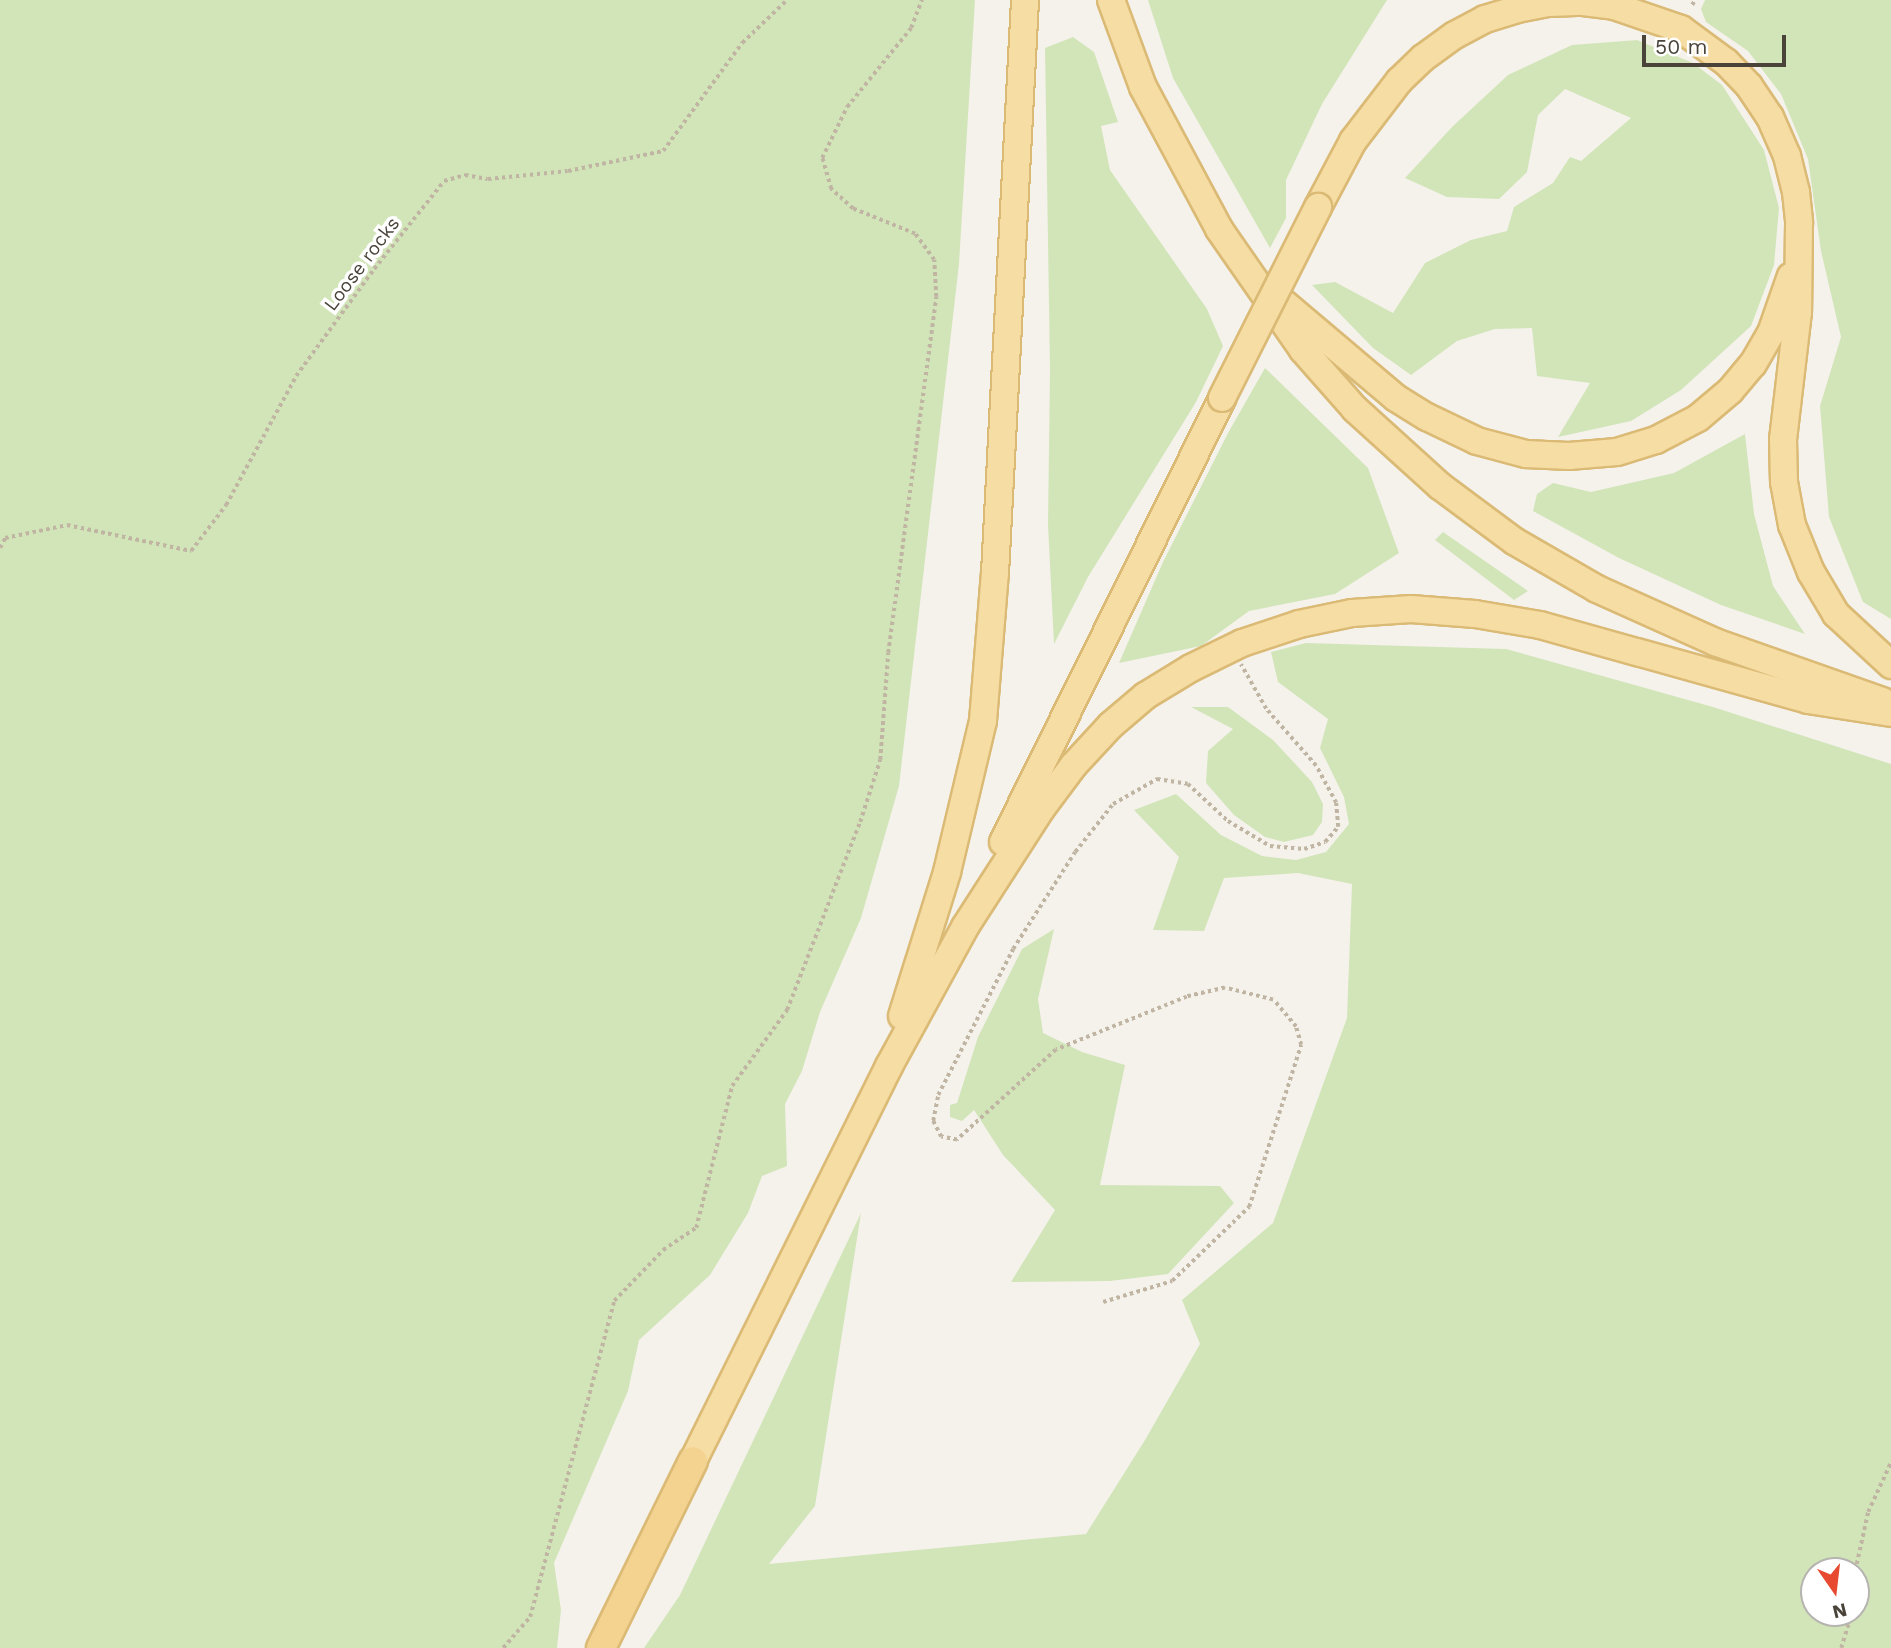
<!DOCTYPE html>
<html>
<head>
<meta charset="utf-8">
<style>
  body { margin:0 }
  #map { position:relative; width:1891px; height:1648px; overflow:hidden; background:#f5f2ec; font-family:"Work Sans",sans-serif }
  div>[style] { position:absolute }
  .green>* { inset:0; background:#d2e5b9 }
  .path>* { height:3.5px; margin-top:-1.75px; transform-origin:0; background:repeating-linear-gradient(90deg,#c0b5a2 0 3.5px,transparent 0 7px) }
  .roads { filter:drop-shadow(2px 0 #daba75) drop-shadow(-2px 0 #daba75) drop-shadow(0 2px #daba75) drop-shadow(0 -2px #daba75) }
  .primary>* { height:26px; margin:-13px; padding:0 13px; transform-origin:13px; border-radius:13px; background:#f6dda4 }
  .trunk>* { height:28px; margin:-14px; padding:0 14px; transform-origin:14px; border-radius:14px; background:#f4d28f }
  .bridges { filter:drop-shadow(2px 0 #daba75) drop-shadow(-2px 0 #daba75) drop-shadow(0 2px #daba75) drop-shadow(0 -2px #daba75) }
  .primary-bridge>* { height:26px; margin:-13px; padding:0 13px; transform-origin:13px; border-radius:13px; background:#f6dda4 }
  span { translate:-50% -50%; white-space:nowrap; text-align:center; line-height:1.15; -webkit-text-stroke:7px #fff; paint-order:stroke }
  .street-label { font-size:19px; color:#49433a }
  .north { position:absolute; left:1800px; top:1557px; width:70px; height:70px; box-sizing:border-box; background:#fff; border:2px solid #b6b4b0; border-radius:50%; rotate:166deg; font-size:19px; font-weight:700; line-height:28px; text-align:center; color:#49433a }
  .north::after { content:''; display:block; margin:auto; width:24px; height:32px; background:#e74a31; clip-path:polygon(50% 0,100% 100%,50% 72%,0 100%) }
  .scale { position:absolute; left:1642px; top:35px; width:144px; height:32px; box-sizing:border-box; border:4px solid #49433a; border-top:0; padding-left:9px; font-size:21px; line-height:24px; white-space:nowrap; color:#49433a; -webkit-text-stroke:5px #fff; paint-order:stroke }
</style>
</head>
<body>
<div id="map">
  <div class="green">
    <i style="clip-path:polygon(0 0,975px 0,959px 264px,899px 786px,861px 918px,820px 1012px,802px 1071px,785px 1104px,787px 1166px,762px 1176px,748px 1213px,710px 1275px,639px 1340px,628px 1391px,554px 1563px,561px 1610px,557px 1648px,0 1648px)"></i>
    <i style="clip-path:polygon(1148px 0,1387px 0,1322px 104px,1286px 180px,1286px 218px,1270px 248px,1173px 78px)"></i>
    <i style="clip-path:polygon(1705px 0,1891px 0,1891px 619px,1863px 602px,1829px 517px,1820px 406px,1841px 337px,1821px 251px,1808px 159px,1781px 94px,1748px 51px,1706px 22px,1701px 9px)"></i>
    <i style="clip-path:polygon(1073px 37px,1094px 52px,1118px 122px,1101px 126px,1110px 170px,1207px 309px,1223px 346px,1196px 402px,1088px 577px,1054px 644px,1048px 525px,1050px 370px,1045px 48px)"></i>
    <i style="clip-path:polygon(1637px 40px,1693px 63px,1722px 85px,1764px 150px,1779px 208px,1774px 265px,1751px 326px,1681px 390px,1631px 421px,1558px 437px,1590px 383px,1537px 376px,1532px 328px,1495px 329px,1457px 341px,1411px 375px,1373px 348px,1312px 285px,1335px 282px,1393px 313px,1425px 263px,1471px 240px,1507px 231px,1514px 207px,1553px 183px,1570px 157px,1581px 161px,1631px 118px,1565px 89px,1538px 115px,1527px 172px,1499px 199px,1447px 197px,1405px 178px,1452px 127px,1508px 75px,1572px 45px)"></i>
    <i style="clip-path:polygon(1265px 368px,1368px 468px,1399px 553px,1335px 594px,1249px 611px,1201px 646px,1119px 663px,1163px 562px,1228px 433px)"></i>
    <i style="clip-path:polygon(1745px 434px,1754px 514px,1773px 586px,1805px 634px,1721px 605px,1619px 558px,1533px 511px,1537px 494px,1553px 483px,1591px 492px,1674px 473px)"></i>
    <i style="clip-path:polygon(1443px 532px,1528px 591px,1514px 600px,1435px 540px)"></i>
    <i style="clip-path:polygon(evenodd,1306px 643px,1506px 649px,1713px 707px,1891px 764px,1891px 1648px,644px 1648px,680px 1595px,861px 1213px,815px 1506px,769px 1564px,1086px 1534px,1145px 1440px,1200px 1344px,1182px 1300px,1273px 1223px,1347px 1018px,1352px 884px,1298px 873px,1224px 878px,1204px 931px,1153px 930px,1179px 857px,1134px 810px,1176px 794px,1221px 835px,1262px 856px,1296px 860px,1326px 852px,1349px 824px,1344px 797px,1320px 748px,1328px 719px,1278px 682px,1271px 652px,1306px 643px,1856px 1571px,1856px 1613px,1814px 1613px,1814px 1571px,1856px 1571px)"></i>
    <i style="clip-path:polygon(1191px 707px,1228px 707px,1273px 740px,1312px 782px,1323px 804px,1322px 822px,1313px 835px,1284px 842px,1265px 837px,1234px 815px,1206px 783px,1208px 751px,1233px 729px)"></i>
    <i style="clip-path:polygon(1054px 929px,1038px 999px,1043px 1033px,1082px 1052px,1125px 1065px,1100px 1185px,1220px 1186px,1234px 1203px,1168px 1274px,1110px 1281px,1011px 1282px,1055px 1210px,1003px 1155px,974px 1110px,962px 1121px,950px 1117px,950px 1105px,957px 1103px,978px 1037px,1022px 949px)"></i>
  </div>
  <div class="path">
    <i style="left:1692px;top:5px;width:6px;rotate:-59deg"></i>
    <i style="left:0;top:548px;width:11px;rotate:-63deg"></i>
    <i style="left:5px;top:538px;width:63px;rotate:-11.8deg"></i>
    <i style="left:67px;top:525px;width:127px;rotate:11.8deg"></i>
    <i style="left:191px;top:551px;width:58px;rotate:-52.7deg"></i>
    <i style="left:226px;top:505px;width:147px;rotate:-61.5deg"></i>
    <i style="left:296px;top:376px;width:132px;rotate:-53.9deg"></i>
    <i style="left:374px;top:269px;width:112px;rotate:-51.5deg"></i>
    <i style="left:444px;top:181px;width:22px;rotate:-16deg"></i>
    <i style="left:465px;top:175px;width:23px;rotate:10deg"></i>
    <i style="left:488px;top:179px;width:80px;rotate:-5.7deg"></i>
    <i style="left:568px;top:171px;width:97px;rotate:-11.9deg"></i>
    <i style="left:663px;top:151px;width:134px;rotate:-53.8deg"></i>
    <i style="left:742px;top:43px;width:62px;rotate:-43.7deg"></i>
    <i style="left:1103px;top:1302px;width:72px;rotate:-16.9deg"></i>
    <i style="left:1172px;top:1281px;width:107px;rotate:-43.9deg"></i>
    <i style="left:1249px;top:1207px;width:170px;rotate:-72.2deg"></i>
    <i style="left:1301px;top:1045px;width:19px;rotate:-106deg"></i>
    <i style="left:1296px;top:1027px;width:35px;rotate:-130deg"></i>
    <i style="left:1273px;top:1000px;width:49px;rotate:-166deg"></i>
    <i style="left:1225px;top:988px;width:39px;rotate:167deg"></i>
    <i style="left:1187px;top:997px;width:141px;rotate:158deg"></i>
    <i style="left:1056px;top:1050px;width:134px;rotate:137.7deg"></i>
    <i style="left:957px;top:1140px;width:16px;rotate:-169deg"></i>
    <i style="left:941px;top:1137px;width:18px;rotate:-117deg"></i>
    <i style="left:933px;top:1121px;width:26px;rotate:-79deg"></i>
    <i style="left:938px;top:1095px;width:164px;rotate:-62.8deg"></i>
    <i style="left:1013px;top:949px;width:115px;rotate:-57.4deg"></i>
    <i style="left:1075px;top:852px;width:61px;rotate:-51.6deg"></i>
    <i style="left:1113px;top:804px;width:51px;rotate:-29.6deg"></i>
    <i style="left:1157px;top:779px;width:31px;rotate:9deg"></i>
    <i style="left:1188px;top:784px;width:54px;rotate:42.8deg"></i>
    <i style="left:1228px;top:821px;width:49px;rotate:30.8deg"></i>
    <i style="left:1270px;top:846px;width:34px;rotate:5deg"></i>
    <i style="left:1304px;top:849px;width:22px;rotate:-18deg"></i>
    <i style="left:1325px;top:842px;width:20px;rotate:-49deg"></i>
    <i style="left:1338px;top:827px;width:24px;rotate:-95deg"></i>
    <i style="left:1336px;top:803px;width:42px;rotate:-118.4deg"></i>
    <i style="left:1316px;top:766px;width:76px;rotate:-131.3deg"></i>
    <i style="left:1266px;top:709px;width:51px;rotate:-119.6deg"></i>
    <i style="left:1855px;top:1571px;width:60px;rotate:-77.6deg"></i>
    <i style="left:1868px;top:1512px;width:55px;rotate:-65.3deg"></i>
    <i style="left:503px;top:1648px;width:41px;rotate:-48.9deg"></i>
    <i style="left:530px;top:1617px;width:327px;rotate:-75.1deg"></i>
    <i style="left:614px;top:1301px;width:71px;rotate:-46.1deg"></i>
    <i style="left:663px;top:1250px;width:40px;rotate:-34deg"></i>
    <i style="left:696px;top:1228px;width:146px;rotate:-75.8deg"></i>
    <i style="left:732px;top:1086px;width:94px;rotate:-54.1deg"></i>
    <i style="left:787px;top:1010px;width:202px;rotate:-68.8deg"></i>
    <i style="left:860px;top:822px;width:65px;rotate:-72.1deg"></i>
    <i style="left:880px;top:760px;width:107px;rotate:-85.7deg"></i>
    <i style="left:888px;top:653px;width:359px;rotate:-82.3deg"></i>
    <i style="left:936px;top:297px;width:37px;rotate:-93deg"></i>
    <i style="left:934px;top:260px;width:32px;rotate:-126deg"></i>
    <i style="left:915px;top:234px;width:67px;rotate:-158deg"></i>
    <i style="left:853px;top:209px;width:30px;rotate:-138deg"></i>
    <i style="left:831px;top:189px;width:32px;rotate:-106deg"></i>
    <i style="left:822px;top:158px;width:57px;rotate:-63.9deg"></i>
    <i style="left:847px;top:107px;width:102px;rotate:-51deg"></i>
    <i style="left:911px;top:28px;width:30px;rotate:-69deg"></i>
    <i style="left:1841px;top:1648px;width:37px;rotate:-73deg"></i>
  </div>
  <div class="roads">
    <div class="primary">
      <i style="left:1111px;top:0;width:93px;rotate:69.8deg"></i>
      <i style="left:1143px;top:87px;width:161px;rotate:61.8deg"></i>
      <i style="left:1219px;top:229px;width:147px;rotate:55.2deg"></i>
      <i style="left:1303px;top:350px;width:79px;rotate:48.6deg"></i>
      <i style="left:1355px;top:409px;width:115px;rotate:42.2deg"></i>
      <i style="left:1440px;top:486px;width:92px;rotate:36.6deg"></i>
      <i style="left:1514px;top:541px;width:96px;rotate:30deg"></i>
      <i style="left:1597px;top:589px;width:129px;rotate:24.2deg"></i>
      <i style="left:1715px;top:642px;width:178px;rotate:19.4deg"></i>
      <i style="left:1318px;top:207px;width:75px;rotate:-62.1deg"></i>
      <i style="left:1353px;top:141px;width:76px;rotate:-52.5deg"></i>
      <i style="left:1399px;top:81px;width:33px;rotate:-44deg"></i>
      <i style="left:1423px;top:58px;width:39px;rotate:-36deg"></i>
      <i style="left:1455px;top:35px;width:34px;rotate:-28deg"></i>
      <i style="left:1485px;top:19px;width:34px;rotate:-17deg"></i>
      <i style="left:1517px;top:9px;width:33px;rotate:-11deg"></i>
      <i style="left:1549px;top:3px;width:34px;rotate:-2deg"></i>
      <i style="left:1583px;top:2px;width:31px;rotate:7deg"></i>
      <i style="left:1614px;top:6px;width:71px;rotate:18.9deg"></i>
      <i style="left:1681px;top:29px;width:56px;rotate:36.3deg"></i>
      <i style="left:1726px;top:62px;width:33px;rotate:46deg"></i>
      <i style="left:1749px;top:86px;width:37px;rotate:56deg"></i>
      <i style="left:1770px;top:117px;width:43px;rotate:66.4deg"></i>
      <i style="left:1787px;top:156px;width:37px;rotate:76deg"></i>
      <i style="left:1796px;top:192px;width:31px;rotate:84deg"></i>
      <i style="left:1799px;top:223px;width:89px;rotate:90.6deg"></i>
      <i style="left:1798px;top:312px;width:128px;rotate:96.7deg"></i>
      <i style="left:1783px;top:439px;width:43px;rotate:88.7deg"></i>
      <i style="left:1784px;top:482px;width:44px;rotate:79.5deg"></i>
      <i style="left:1792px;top:525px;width:51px;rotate:68deg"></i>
      <i style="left:1811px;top:572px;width:49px;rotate:59.2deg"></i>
      <i style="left:1836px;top:614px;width:75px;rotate:42.8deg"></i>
      <i style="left:1280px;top:300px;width:152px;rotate:40.2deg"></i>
      <i style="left:1396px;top:398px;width:36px;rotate:32deg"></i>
      <i style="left:1427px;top:417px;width:55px;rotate:25.6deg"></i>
      <i style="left:1477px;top:441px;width:51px;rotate:14.9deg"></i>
      <i style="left:1526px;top:454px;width:43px;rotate:2.7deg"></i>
      <i style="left:1569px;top:456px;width:48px;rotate:-4.8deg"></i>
      <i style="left:1617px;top:452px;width:41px;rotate:-17.1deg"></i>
      <i style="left:1656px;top:440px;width:47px;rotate:-27.6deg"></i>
      <i style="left:1698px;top:418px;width:42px;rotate:-40.2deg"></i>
      <i style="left:1730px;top:391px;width:35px;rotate:-50deg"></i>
      <i style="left:1753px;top:364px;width:36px;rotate:-60deg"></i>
      <i style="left:1771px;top:333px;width:60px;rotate:-70.7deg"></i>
      <i style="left:1003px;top:842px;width:495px;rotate:-63.7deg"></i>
      <i style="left:902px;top:1016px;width:151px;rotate:-72.6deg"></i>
      <i style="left:947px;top:872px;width:155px;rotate:-76.6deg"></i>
      <i style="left:983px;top:721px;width:148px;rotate:-85.4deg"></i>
      <i style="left:995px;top:573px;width:574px;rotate:-87deg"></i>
      <i style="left:693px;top:1461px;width:441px;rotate:-63.6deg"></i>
      <i style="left:889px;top:1066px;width:158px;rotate:-61.3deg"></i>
      <i style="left:965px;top:927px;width:140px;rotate:-57.2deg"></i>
      <i style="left:1041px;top:809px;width:54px;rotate:-53.3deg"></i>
      <i style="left:1073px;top:766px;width:56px;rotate:-47.2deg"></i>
      <i style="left:1111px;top:725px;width:45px;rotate:-40.5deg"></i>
      <i style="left:1145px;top:696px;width:54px;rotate:-31.3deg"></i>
      <i style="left:1191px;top:668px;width:57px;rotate:-26.1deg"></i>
      <i style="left:1242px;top:643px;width:60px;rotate:-18.4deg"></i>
      <i style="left:1299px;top:624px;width:54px;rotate:-11.7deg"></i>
      <i style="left:1352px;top:613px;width:59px;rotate:-3.9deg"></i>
      <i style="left:1411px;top:609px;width:64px;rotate:4.5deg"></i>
      <i style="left:1475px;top:614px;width:66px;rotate:9.6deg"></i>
      <i style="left:1540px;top:625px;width:278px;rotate:15.6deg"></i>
      <i style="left:1808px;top:700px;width:84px;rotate:8.9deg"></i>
    </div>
    <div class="trunk">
      <i style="left:601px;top:1648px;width:208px;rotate:-63.8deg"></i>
    </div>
  </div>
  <div class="bridges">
    <div class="primary-bridge">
      <i style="left:1222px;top:398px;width:214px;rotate:-63.3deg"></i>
    </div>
  </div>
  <div class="street-label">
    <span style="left:362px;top:264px;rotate:-53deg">Loose rocks</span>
  </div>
  <div class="north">N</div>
  <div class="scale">50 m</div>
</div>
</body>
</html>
